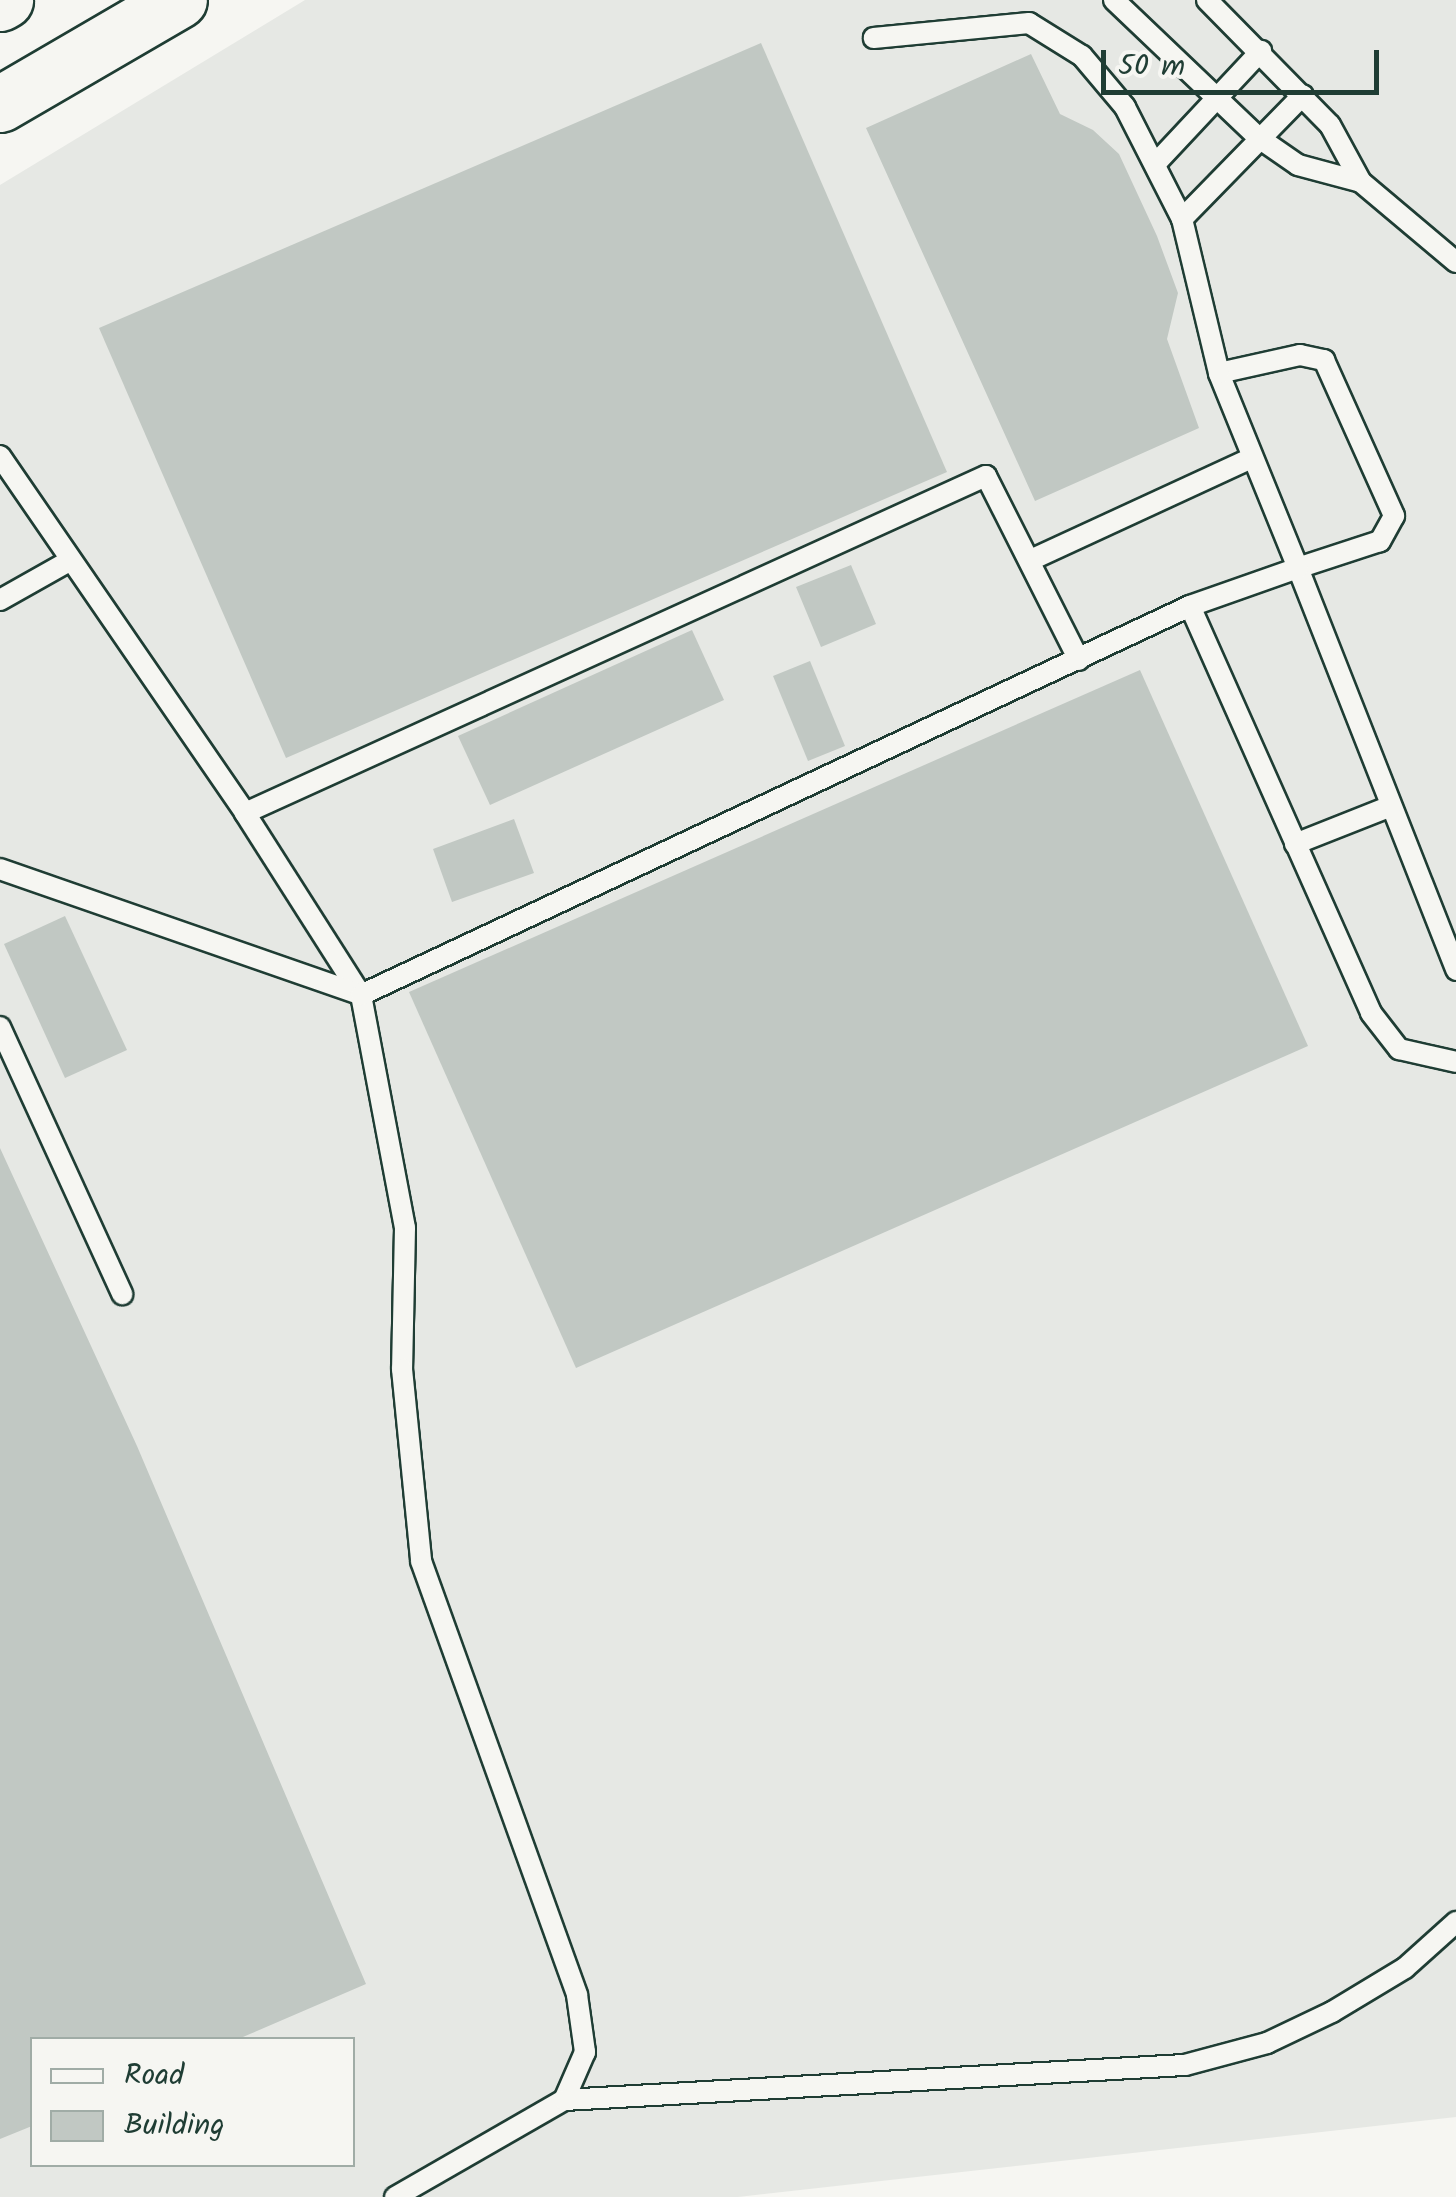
<!DOCTYPE html>
<html>
<head>
<meta charset="utf-8">
<style>
  body { margin:0 }
  #map { position:relative; width:1456px; height:2197px; overflow:hidden; background:#f6f6f2; font-family:Kalam,sans-serif }
  div>[style] { position:absolute }
  .built>* { inset:0; background:#e6e8e4 }
  .building>* { inset:0; background:#c1c8c3 }
  .roads { filter:drop-shadow(2px 0 #1f3d34) drop-shadow(-2px 0 #1f3d34) drop-shadow(0 2px #1f3d34) drop-shadow(0 -2px #1f3d34) }
  .lane>* { height:20px; margin:-10px; padding:0 10px; transform-origin:10px; border-radius:10px; background:#f6f6f2 }
  .secondary>* { height:55px; margin:-27.5px; padding:0 27.5px; transform-origin:27.5px; border-radius:27.5px; background:#f6f6f2 }
  span { translate:-50% -50%; white-space:nowrap; text-align:center; line-height:1.15; -webkit-text-stroke:10px #f6f6f2; paint-order:stroke }
  .legend { position:absolute; left:30px; top:2037px; width:325px; height:130px; box-sizing:border-box; background:#f6f6f2; border:2px solid #a0aca6; margin:0; padding:12px 18px; list-style:none; font-size:30px; color:#1f3d34 }
  .legend li { display:flex; align-items:center; gap:20px; height:50px }
  .legend b { width:50px; border:2px solid #a0aca6 }
  .scale { position:absolute; left:1101px; top:50px; width:278px; height:45px; box-sizing:border-box; border:5px solid #1f3d34; border-top:0; padding-left:12px; font-size:30px; line-height:35px; white-space:nowrap; color:#1f3d34; -webkit-text-stroke:8px #f6f6f2; paint-order:stroke }
</style>
</head>
<body>
<div id="map">
  <div class="built">
    <i style="clip-path:polygon(evenodd,305px 0,1456px 0,1456px 2117px,738px 2197px,0 2197px,0 185px,305px 0,32px 2040px,352px 2040px,352px 2164px,32px 2164px,32px 2040px)"></i>
  </div>
  <div class="building">
    <i style="clip-path:polygon(761px 43px,947px 472px,286px 758px,99px 328px)"></i>
    <i style="clip-path:polygon(1031px 54px,1060px 114px,1093px 130px,1119px 154px,1157px 236px,1178px 293px,1167px 339px,1199px 428px,1035px 501px,866px 128px)"></i>
    <i style="clip-path:polygon(851px 565px,876px 624px,821px 647px,796px 587px)"></i>
    <i style="clip-path:polygon(692px 630px,724px 700px,490px 805px,458px 736px)"></i>
    <i style="clip-path:polygon(810px 661px,845px 746px,808px 761px,773px 676px)"></i>
    <i style="clip-path:polygon(1140px 670px,1308px 1046px,576px 1368px,409px 992px)"></i>
    <i style="clip-path:polygon(514px 819px,534px 873px,452px 902px,433px 849px)"></i>
    <i style="clip-path:polygon(65px 916px,127px 1050px,65px 1078px,4px 944px)"></i>
    <i style="clip-path:polygon(0 1148px,137px 1446px,366px 1984px,236px 2040px,32px 2040px,32px 2126px,0 2139px)"></i>
  </div>
  <div class="roads">
    <div class="lane">
      <i style="left:1114px;top:0;width:200px;rotate:43.6deg"></i>
      <i style="left:1259px;top:138px;width:47px;rotate:34.7deg"></i>
      <i style="left:1298px;top:165px;width:65px;rotate:15.1deg"></i>
      <i style="left:1207px;top:0;width:175px;rotate:45.5deg"></i>
      <i style="left:1330px;top:125px;width:65px;rotate:61.5deg"></i>
      <i style="left:1361px;top:182px;width:124px;rotate:40.1deg"></i>
      <i style="left:1158px;top:161px;width:151px;rotate:-46.9deg"></i>
      <i style="left:1182px;top:219px;width:173px;rotate:-45.7deg"></i>
      <i style="left:1219px;top:373px;width:83px;rotate:-12.5deg"></i>
      <i style="left:1300px;top:355px;width:25px;rotate:12deg"></i>
      <i style="left:1324px;top:360px;width:171px;rotate:65.8deg"></i>
      <i style="left:1394px;top:516px;width:29px;rotate:119deg"></i>
      <i style="left:1380px;top:541px;width:86px;rotate:161.8deg"></i>
      <i style="left:1298px;top:568px;width:432px;rotate:68.5deg"></i>
      <i style="left:0;top:456px;width:433px;rotate:55.5deg"></i>
      <i style="left:245px;top:813px;width:216px;rotate:57.5deg"></i>
      <i style="left:361px;top:995px;width:237px;rotate:79.3deg"></i>
      <i style="left:405px;top:1228px;width:141px;rotate:91.2deg"></i>
      <i style="left:402px;top:1369px;width:193px;rotate:84.3deg"></i>
      <i style="left:421px;top:1561px;width:461px;rotate:70.2deg"></i>
      <i style="left:577px;top:1995px;width:58px;rotate:82deg"></i>
      <i style="left:585px;top:2052px;width:52px;rotate:113.6deg"></i>
      <i style="left:564px;top:2100px;width:195px;rotate:150.1deg"></i>
      <i style="left:1033px;top:559px;width:238px;rotate:-24.8deg"></i>
      <i style="left:0;top:600px;width:81px;rotate:-29.4deg"></i>
      <i style="left:1190px;top:606px;width:445px;rotate:66deg"></i>
      <i style="left:1371px;top:1013px;width:46px;rotate:52.1deg"></i>
      <i style="left:1399px;top:1049px;width:58px;rotate:12.8deg"></i>
      <i style="left:245px;top:813px;width:814px;rotate:-24.46deg"></i>
      <i style="left:986px;top:476px;width:206px;rotate:63.2deg"></i>
      <i style="left:1295px;top:844px;width:103px;rotate:-21.6deg"></i>
      <i style="left:0;top:869px;width:382px;rotate:19.2deg"></i>
      <i style="left:361px;top:995px;width:916px;rotate:-25.14deg"></i>
      <i style="left:1190px;top:606px;width:114px;rotate:-19.4deg"></i>
      <i style="left:1298px;top:568px;width:210px;rotate:-112.1deg"></i>
      <i style="left:1219px;top:373px;width:158px;rotate:-103.5deg"></i>
      <i style="left:1182px;top:219px;width:126px;rotate:-117deg"></i>
      <i style="left:1125px;top:107px;width:67px;rotate:-130.1deg"></i>
      <i style="left:1082px;top:56px;width:62px;rotate:-148.1deg"></i>
      <i style="left:1029px;top:23px;width:156px;rotate:174.5deg"></i>
      <i style="left:0;top:1027px;width:294px;rotate:65.4deg"></i>
      <i style="left:564px;top:2100px;width:622px;rotate:-3.23deg"></i>
      <i style="left:1185px;top:2065px;width:85px;rotate:-15deg"></i>
      <i style="left:1267px;top:2043px;width:72px;rotate:-25.5deg"></i>
      <i style="left:1332px;top:2012px;width:85px;rotate:-31.1deg"></i>
      <i style="left:1405px;top:1968px;width:69px;rotate:-42deg"></i>
    </div>
    <div class="secondary">
      <i style="left:0;top:3px;width:6px;rotate:-31deg"></i>
      <i style="left:0;top:104px;width:207px;rotate:-30.2deg"></i>
    </div>
  </div>
  <ul class="legend">
  <li><b style="height:12px;background:#f6f6f2"></b>Road</li>
  <li><b style="height:28px;background:#c1c8c3"></b>Building</li>
  </ul>
  <div class="scale">50 m</div>
</div>
</body>
</html>
